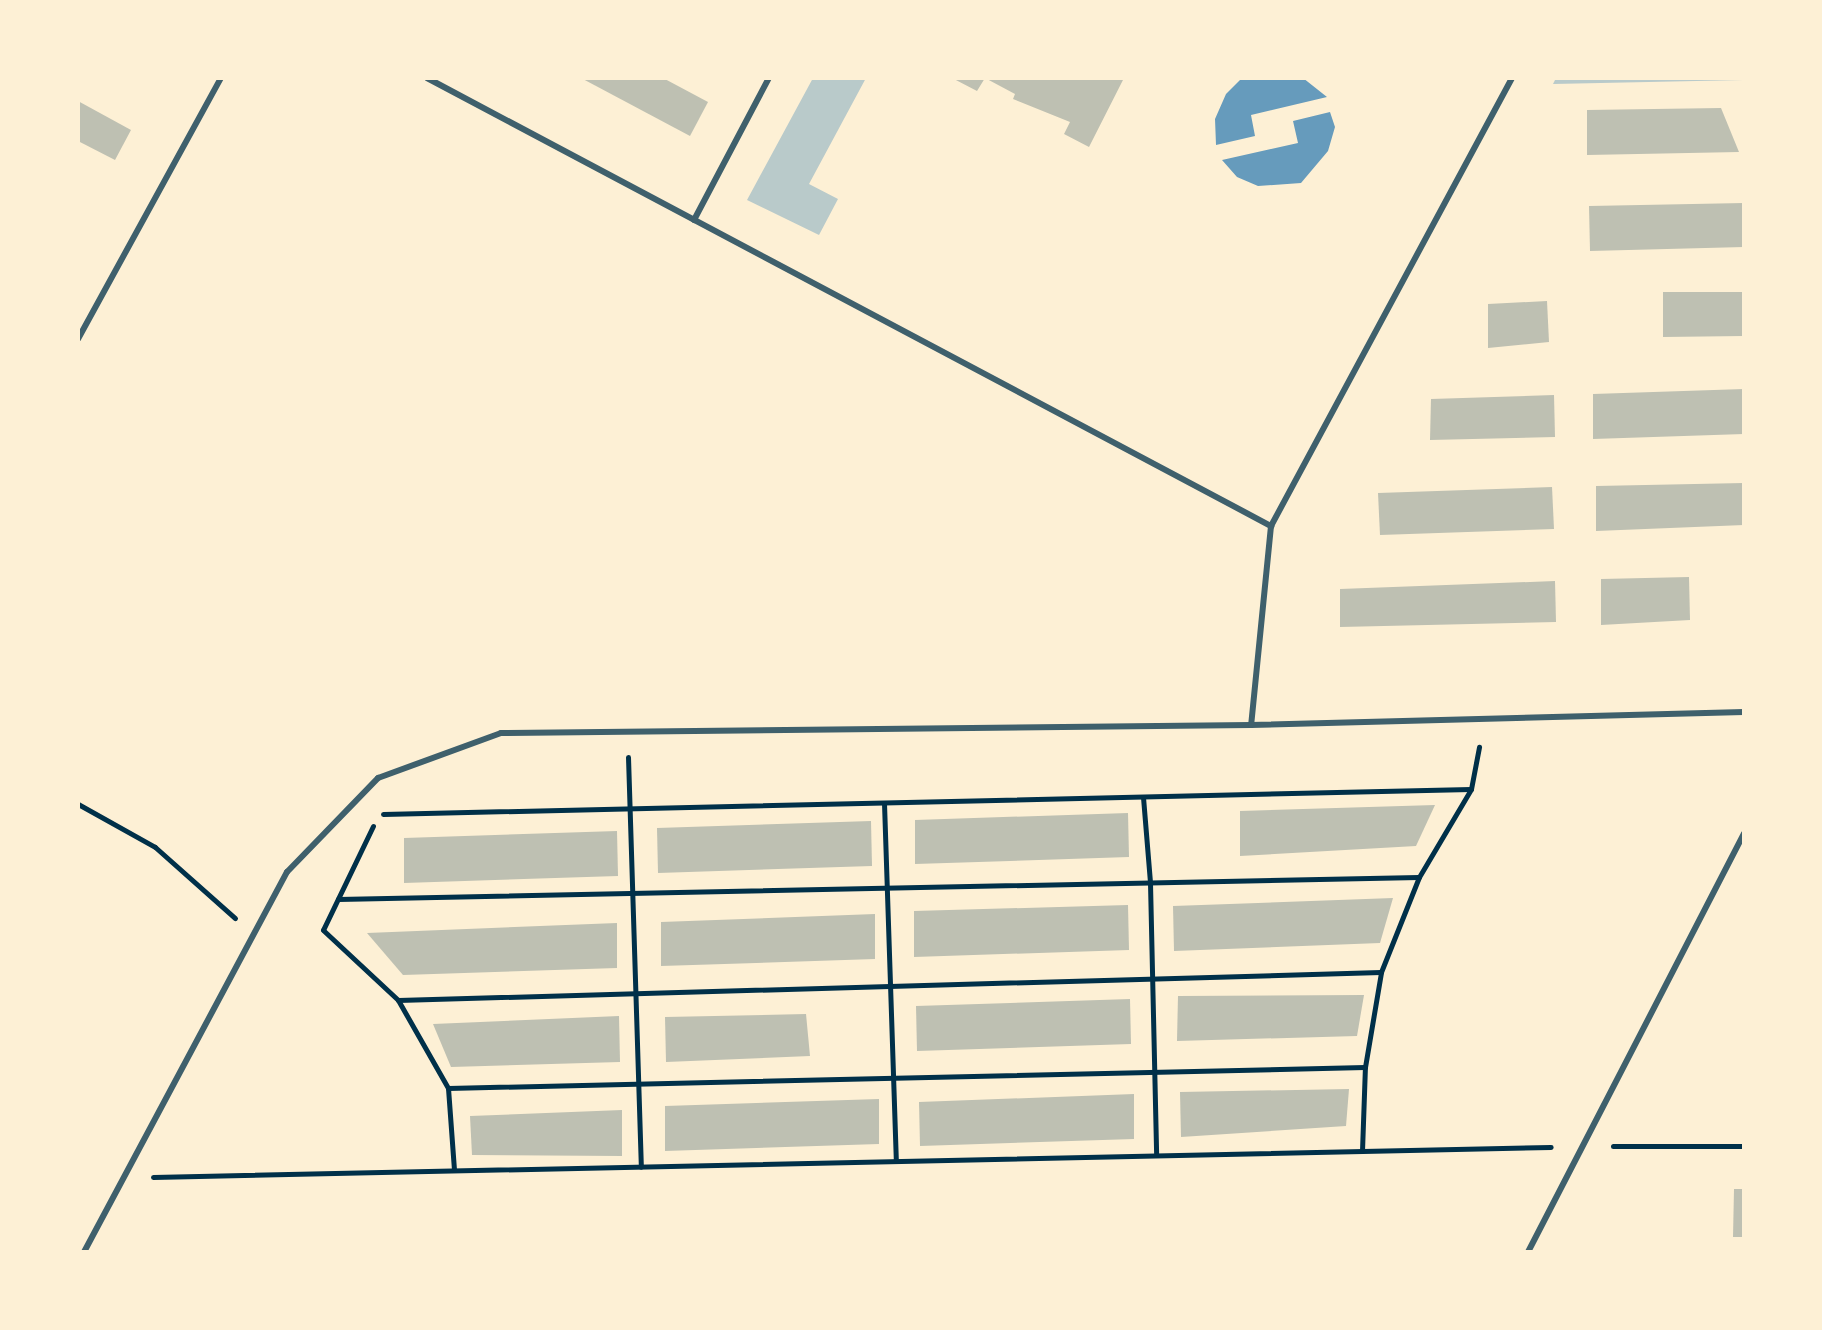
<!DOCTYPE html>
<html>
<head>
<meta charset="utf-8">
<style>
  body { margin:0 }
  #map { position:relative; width:1822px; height:1330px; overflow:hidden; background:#fdf0d5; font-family:Manrope,sans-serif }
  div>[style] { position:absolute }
  .green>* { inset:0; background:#b9caca }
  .water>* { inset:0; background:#669bbc }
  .building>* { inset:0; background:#bec0b2 }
  .path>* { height:5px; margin:-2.5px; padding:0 2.5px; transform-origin:2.5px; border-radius:2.5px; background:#003049 }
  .service>* { height:6px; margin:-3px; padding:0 3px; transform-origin:3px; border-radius:3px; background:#3f606c }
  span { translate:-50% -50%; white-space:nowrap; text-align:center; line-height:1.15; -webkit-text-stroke:6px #fdf0d5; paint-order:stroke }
  .frame { position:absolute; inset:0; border:80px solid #fdf0d5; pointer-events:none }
</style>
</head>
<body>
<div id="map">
  <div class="green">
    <i style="clip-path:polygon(813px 78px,866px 78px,809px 184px,838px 199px,819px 235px,747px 200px)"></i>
    <i style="clip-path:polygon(1556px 78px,1744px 78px,1744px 80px,1553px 84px)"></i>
  </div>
  <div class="water">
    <i style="clip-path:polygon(1242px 78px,1303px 78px,1327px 97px,1251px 115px,1255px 136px,1216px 145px,1215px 119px,1226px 94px)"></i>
    <i style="clip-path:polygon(1330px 112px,1335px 127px,1328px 151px,1301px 183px,1258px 186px,1237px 177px,1222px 160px,1298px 143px,1293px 121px)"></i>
  </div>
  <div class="building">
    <i style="clip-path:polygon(581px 78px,663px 78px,708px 102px,690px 136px)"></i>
    <i style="clip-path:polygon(952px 78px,1124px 78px,1089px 147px,1064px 134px,1070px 122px,1013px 99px,1015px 94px,985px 78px,977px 91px)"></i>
    <i style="clip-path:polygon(78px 101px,131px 130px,115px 160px,78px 141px)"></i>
    <i style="clip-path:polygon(1721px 108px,1739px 152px,1587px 155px,1587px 110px)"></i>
    <i style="clip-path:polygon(1744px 203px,1744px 247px,1590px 251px,1589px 206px)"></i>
    <i style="clip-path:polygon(1663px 292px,1744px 292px,1744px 336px,1663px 337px)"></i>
    <i style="clip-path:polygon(1547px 301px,1549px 342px,1488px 348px,1488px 304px)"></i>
    <i style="clip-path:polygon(1744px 389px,1744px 434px,1593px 439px,1593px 394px)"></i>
    <i style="clip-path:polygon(1554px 395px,1555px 437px,1430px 440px,1431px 399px)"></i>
    <i style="clip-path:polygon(1744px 483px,1744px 525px,1596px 531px,1596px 486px)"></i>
    <i style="clip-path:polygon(1552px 487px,1554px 529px,1380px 535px,1378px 493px)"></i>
    <i style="clip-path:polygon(1689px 577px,1690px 620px,1601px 625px,1601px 579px)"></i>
    <i style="clip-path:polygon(1555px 581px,1556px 622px,1340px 627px,1340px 589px)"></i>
    <i style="clip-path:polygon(1435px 805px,1416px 846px,1240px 856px,1240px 811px)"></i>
    <i style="clip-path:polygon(1128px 813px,1129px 857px,915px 864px,915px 820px)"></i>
    <i style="clip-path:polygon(871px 821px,872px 866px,658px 873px,657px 828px)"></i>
    <i style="clip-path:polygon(617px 831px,618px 876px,404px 883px,404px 838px)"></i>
    <i style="clip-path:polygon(1393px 898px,1380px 943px,1174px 951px,1173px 906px)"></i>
    <i style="clip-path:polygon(1128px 905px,1129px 950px,914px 957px,914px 911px)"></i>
    <i style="clip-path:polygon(875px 914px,875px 959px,661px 966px,661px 922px)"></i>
    <i style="clip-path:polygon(617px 923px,617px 968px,403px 975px,367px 933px)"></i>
    <i style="clip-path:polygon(1364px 995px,1357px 1036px,1177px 1041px,1178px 996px)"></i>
    <i style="clip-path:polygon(1130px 999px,1131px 1044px,917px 1051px,916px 1006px)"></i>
    <i style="clip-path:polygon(806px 1014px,810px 1056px,666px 1062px,665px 1017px)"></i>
    <i style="clip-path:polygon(619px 1016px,620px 1062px,451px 1067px,433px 1024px)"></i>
    <i style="clip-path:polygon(1349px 1089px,1346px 1126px,1181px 1137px,1180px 1092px)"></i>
    <i style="clip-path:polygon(1134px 1094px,1134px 1139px,920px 1146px,919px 1102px)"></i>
    <i style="clip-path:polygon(879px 1099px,879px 1144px,665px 1151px,665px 1106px)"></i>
    <i style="clip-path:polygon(622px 1110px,622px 1156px,472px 1155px,470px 1116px)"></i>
    <i style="clip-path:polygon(1734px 1189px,1744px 1189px,1744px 1237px,1733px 1237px)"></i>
  </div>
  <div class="path">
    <i style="left:628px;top:757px;width:410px;rotate:88.2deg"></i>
    <i style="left:1143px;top:797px;width:86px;rotate:85.3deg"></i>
    <i style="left:1150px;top:883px;width:272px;rotate:88.7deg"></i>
    <i style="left:884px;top:803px;width:358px;rotate:88.1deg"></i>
    <i style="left:78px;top:804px;width:88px;rotate:29.2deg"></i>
    <i style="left:155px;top:847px;width:107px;rotate:41.6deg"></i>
    <i style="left:383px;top:814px;width:1088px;rotate:-1.32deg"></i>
    <i style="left:373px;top:826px;width:115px;rotate:115.7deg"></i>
    <i style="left:323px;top:930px;width:103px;rotate:43deg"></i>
    <i style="left:398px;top:1000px;width:101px;rotate:60.4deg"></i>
    <i style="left:448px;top:1088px;width:82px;rotate:85.8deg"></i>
    <i style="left:338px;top:899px;width:1081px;rotate:-1.17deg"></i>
    <i style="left:398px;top:1000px;width:983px;rotate:-1.63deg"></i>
    <i style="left:448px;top:1088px;width:917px;rotate:-1.31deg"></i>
    <i style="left:1613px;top:1146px;width:131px"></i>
    <i style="left:1362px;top:1151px;width:84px;rotate:-88deg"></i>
    <i style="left:1365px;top:1067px;width:96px;rotate:-80.4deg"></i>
    <i style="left:1381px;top:972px;width:102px;rotate:-68.2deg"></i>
    <i style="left:1419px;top:877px;width:102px;rotate:-59.4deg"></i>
    <i style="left:1471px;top:789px;width:43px;rotate:-79.2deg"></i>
    <i style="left:153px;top:1177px;width:1398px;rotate:-1.23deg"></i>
  </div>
  <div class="service">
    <i style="left:427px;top:78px;width:956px;rotate:27.96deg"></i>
    <i style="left:1271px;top:526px;width:200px;rotate:95.7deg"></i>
    <i style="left:694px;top:220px;width:161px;rotate:-62.2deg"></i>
    <i style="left:78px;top:339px;width:298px;rotate:-61.3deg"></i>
    <i style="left:1271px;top:526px;width:509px;rotate:-61.72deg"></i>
    <i style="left:84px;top:1252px;width:431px;rotate:-61.9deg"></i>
    <i style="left:287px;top:872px;width:131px;rotate:-45.9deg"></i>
    <i style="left:378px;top:778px;width:131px;rotate:-20.1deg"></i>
    <i style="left:501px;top:733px;width:750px;rotate:-0.61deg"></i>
    <i style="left:1251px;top:725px;width:493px;rotate:-1.5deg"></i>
    <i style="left:1528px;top:1252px;width:471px;rotate:-62.7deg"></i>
  </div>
  <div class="frame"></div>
</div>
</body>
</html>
